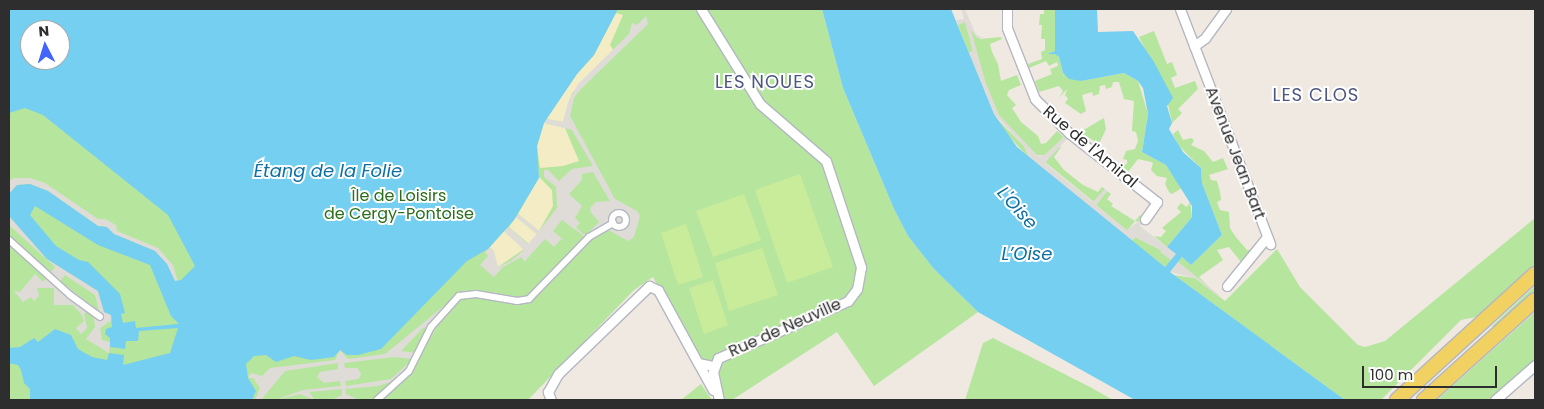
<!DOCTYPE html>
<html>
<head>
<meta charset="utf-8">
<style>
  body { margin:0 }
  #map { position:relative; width:1544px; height:409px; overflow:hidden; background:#efe9e1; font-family:Poppins,sans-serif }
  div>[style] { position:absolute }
  .green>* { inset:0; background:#b6e59e }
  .sand>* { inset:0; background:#f3ecc5 }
  .pitch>* { inset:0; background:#c9ec9a }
  .plaza>* { inset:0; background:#dfdcd8 }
  .water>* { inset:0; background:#75cff0 }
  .roads { filter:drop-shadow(1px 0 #b4b7c1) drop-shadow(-1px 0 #b4b7c1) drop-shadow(0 1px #b4b7c1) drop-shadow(0 -1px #b4b7c1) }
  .pedestrian>* { height:6px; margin:-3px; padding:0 3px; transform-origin:3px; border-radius:3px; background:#fff }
  .pedestrian>.ring { margin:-3px; padding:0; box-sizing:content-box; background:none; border:6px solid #fff; border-radius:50% }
  .minor>* { height:9px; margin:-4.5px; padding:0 4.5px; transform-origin:4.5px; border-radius:4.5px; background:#fff }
  .primary>* { height:14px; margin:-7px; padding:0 7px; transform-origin:7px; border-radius:7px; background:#f2d163 }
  span { translate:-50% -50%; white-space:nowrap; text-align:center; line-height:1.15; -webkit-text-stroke:4px #fff; paint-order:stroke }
  .street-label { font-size:16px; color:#2e2e2e }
  .park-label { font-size:16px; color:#2c6e1b }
  .neighbourhood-label { font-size:18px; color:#4d5680; letter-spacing:1px }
  .water-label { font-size:18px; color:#0d6fa3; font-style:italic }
  .frame { position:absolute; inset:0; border:10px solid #2e2e2e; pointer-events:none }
  .north { position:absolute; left:20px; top:20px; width:50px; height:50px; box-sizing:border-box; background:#fff; border:1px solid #ababab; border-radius:50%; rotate:355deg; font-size:14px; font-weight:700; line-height:20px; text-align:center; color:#2e2e2e }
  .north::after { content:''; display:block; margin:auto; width:18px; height:22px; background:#4264fb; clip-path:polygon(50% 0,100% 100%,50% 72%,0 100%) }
  .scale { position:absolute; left:1362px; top:366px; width:135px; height:22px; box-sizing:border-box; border:2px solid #2e2e2e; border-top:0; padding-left:6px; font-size:15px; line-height:18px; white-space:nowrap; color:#2e2e2e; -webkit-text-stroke:4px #fff; paint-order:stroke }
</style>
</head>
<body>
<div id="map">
  <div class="green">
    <i style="clip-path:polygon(evenodd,9px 9px,822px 9px,843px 88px,894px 209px,908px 236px,934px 269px,978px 312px,874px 386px,837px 332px,732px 400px,722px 400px,689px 348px,653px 277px,634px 290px,528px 400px,9px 400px,9px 9px,30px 30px,60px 30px,60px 60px,30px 60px,30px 30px)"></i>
    <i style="clip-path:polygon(1044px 9px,1055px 9px,1055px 51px,1047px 54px,1055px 54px,1059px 57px,1063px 74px,1081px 81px,1124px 73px,1138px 81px,1148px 114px,1142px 152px,1166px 165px,1182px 188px,1172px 194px,1169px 192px,1165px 184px,1167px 178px,1157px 176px,1151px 170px,1153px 163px,1151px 162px,1138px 159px,1128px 172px,1120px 165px,1127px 164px,1127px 160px,1123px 159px,1126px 151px,1135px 149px,1138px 141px,1136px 132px,1132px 131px,1134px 101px,1124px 99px,1119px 82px,1113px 82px,1112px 87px,1106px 89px,1105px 85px,1100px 86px,1099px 94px,1093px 96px,1092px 92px,1082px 95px,1086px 111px,1081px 114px,1065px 103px,1068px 99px,1065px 95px,1067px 89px,1059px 98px,1063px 91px,1059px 86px,1039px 92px,1035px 81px,1052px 74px,1050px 69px,1058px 66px,1057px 62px,1049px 66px,1046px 61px,1029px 68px,1028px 64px,1042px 59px,1041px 52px,1045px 50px,1045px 39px,1041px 39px,1042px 25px,1039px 25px,1040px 14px,1044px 14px)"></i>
    <i style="clip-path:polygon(965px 21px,973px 51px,969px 53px,958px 25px)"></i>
    <i style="clip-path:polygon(970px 28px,980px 39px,1001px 37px,1002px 39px,990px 44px,992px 52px,998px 64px,1001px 81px,1017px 75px,1021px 85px,1009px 90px,1007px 95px,1016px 105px,1012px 108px,1021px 122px,1038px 136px,1041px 144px,1046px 143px,1057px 131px,1064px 137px,1045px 155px,1035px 155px,998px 115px,985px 82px)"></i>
    <i style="clip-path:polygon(1154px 31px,1167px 64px,1172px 62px,1174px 67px,1177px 75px,1171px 78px,1175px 88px,1195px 81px,1198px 89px,1178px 109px,1182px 113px,1172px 123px,1164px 86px,1139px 37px)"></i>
    <i style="clip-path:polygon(996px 118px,1024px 146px,1029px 158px,1005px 132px)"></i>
    <i style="clip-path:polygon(1104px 118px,1106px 129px,1099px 144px,1080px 132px)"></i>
    <i style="clip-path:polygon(1178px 130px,1183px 140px,1192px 138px,1194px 141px,1191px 145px,1204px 151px,1213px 162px,1223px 158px,1228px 169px,1209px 175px,1211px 180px,1217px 181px,1220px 192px,1221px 200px,1217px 202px,1220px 210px,1229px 212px,1230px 228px,1235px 236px,1247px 250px,1251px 250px,1241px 262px,1229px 247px,1217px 250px,1223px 260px,1199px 277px,1211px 289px,1178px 262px,1182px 257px,1191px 265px,1222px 235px,1202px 183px,1201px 168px,1179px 146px,1173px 134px)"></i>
    <i style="clip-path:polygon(1058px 147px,1061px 147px,1054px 157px,1064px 170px,1083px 185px,1098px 192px,1102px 187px,1105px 189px,1094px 202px,1045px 162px)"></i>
    <i style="clip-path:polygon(1107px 191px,1111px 194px,1107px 199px,1113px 204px,1111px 206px,1135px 221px,1140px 215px,1143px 218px,1139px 222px,1135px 221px,1127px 231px,1096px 205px)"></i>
    <i style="clip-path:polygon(1190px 202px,1192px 217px,1167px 247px,1154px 236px,1161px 237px,1166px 231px,1162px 228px,1181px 212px,1177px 208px,1181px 203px,1187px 207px)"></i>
    <i style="clip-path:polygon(1535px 218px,1535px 266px,1481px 316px,1461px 320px,1381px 400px,1345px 400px,1174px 275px,1195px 278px,1225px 301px,1277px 249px,1300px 287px,1358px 345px,1365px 347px,1385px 341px)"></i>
    <i style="clip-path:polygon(1135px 237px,1161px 250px,1171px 260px,1165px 267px,1132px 241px)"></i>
    <i style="clip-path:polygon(1535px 286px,1535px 291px,1494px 328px,1492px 326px)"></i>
    <i style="clip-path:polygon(1535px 312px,1535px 361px,1489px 400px,1437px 400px)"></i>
    <i style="clip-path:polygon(993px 338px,1090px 387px,1113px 400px,965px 400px,983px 343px)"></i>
    <i style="clip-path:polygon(701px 384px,712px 400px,681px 400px)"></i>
  </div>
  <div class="sand">
    <i style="clip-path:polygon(616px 13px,623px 15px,610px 45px,614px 51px,572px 93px,563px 122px,546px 119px,577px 74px,594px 55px)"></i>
    <i style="clip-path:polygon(544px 123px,565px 128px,579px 161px,563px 166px,540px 168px,537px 146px)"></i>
    <i style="clip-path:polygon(539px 177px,552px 190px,553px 206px,539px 231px,518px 214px)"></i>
    <i style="clip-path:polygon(516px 217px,537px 234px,529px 244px,509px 227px)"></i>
    <i style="clip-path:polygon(504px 231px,524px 249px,498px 267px,490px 247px)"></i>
  </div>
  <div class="pitch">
    <i style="clip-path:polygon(800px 174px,833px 267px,787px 283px,755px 190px)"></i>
    <i style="clip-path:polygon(744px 194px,761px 240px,713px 257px,696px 211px)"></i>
    <i style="clip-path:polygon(686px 224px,703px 277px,678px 285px,661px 233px)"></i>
    <i style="clip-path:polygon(762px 248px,778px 295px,729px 311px,715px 263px)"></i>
    <i style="clip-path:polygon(713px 280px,728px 325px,704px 334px,689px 288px)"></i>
  </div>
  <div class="plaza">
    <i style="clip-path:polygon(961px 9px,965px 9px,976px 35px,984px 38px,977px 38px,971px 30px,985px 81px,999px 115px,1038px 156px,1045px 155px,1064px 137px,1067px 139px,1045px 163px,1093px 202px,1105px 189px,1107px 191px,1096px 205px,1127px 230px,1143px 218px,1148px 222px,1143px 222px,1140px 226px,1176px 254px,1171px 260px,1160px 252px,1161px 250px,1135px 237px,1132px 241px,1029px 158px,1024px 146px,994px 114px,969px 53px,973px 51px,965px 22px,958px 25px,956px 20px,964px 19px)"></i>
    <i style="clip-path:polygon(evenodd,646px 16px,648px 24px,581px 89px,574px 98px,570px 116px,615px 199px,637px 211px,640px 216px,634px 237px,628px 241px,605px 228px,527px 302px,517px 303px,486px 297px,461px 298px,442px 318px,408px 377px,382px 400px,372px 400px,397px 380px,378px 386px,345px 389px,346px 394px,359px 400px,332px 400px,342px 395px,342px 389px,309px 392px,315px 400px,300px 394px,275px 400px,303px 390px,341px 386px,340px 381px,324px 383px,317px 377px,320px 372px,338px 369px,338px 363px,285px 371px,261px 400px,255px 400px,260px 388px,253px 378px,248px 378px,251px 373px,262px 376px,270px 368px,335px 360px,340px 350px,348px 359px,385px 354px,461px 292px,493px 292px,516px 299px,526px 298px,585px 237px,562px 220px,553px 231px,567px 243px,562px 238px,554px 247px,545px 239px,524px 262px,522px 257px,503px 267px,494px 277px,480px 265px,488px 256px,485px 252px,490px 247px,494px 251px,498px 267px,511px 261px,524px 250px,504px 231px,509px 227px,528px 244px,537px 234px,516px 217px,518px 214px,539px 231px,557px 208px,556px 187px,544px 177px,544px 170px,548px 170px,559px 181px,572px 169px,593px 166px,572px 130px,544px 123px,546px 119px,563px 122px,568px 102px,578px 84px,629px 34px,632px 23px,637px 25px,646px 16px,593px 172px,610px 201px,596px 202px,591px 207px,590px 211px,599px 222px,587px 234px,583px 234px,576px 227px,580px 223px,575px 218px,582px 206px,569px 194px,582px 180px,582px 174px,593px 172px,646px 16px,428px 327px,417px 353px,401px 351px,423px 328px,428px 327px,646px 16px,394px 357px,413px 359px,391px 379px,346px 386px,345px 381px,359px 379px,361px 373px,357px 368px,345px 368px,344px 363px,394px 357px)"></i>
    <i style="clip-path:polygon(14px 178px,30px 178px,45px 183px,98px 219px,105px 219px,116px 225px,117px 231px,158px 248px,173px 265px,178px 282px,173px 280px,167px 264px,155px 251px,114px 234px,104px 226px,98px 226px,48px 191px,30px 184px,17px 185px,9px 194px,9px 181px)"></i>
    <i style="clip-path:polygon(evenodd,9px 216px,47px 259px,98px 291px,104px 312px,111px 315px,112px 320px,100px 328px,102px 340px,110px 342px,109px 353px,86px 339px,95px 327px,94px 318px,87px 312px,84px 314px,87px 328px,81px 334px,76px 328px,84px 321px,81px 314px,73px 305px,54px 305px,54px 288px,37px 288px,39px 296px,34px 301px,31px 297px,23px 302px,14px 291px,20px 292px,35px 274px,43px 282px,55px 267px,9px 225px,9px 216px,65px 275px,95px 295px,99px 311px,60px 281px,65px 275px)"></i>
    <i style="clip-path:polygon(1178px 262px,1219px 295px,1218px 296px,1195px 278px,1170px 272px)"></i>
  </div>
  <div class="water">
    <i style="clip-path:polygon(evenodd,9px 9px,618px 9px,594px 55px,577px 74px,544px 123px,537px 146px,539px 178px,514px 220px,488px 249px,467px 261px,381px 349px,358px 355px,347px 355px,340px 350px,334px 357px,311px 360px,294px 356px,276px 362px,266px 355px,254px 356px,246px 364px,248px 378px,256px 391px,252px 400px,30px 400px,30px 389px,24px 383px,21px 370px,18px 365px,9px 363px,9px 348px,20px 347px,34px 338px,38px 342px,55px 329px,71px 335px,78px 349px,92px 357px,107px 360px,109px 353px,124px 355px,123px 365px,170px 353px,178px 328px,139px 331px,138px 341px,126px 341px,125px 349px,110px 347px,110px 338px,105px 334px,106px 329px,112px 327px,111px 315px,104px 312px,98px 291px,47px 259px,9px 216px,9px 194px,17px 185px,30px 184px,48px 191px,98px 226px,107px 227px,114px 234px,155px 251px,167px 264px,175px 281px,181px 280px,195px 266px,168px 215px,43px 115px,25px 108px,9px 113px,9px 9px,30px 30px,60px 30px,60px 60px,30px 60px,30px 30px,9px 9px,35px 206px,98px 245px,150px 265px,171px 316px,179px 324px,188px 323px,136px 328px,135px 321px,123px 323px,121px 314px,125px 313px,120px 294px,88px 262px,79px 260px,56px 246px,30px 215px,35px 206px)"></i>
    <i style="clip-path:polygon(822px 9px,951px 9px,994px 114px,1017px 147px,1165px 267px,1176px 254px,1167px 247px,1192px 217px,1192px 206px,1166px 165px,1142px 152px,1148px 114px,1143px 88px,1138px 81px,1124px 73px,1081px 81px,1069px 79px,1063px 73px,1059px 57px,1055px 54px,1047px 54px,1055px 51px,1055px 9px,1097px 9px,1098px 32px,1133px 31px,1154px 62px,1173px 98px,1167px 106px,1172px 123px,1169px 129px,1183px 152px,1201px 168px,1202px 183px,1222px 235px,1191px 265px,1182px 257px,1170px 272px,1345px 400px,1135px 400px,978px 312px,934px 269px,908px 236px,894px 209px,843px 88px)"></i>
  </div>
  <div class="roads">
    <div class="pedestrian">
      <i class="ring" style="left:612px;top:213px;width:8px;height:8px"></i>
      <i style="left:9px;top:240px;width:82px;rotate:42deg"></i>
      <i style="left:70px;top:295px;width:37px;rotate:36deg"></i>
      <i style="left:377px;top:400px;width:43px;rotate:-42.2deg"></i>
      <i style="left:409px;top:371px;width:49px;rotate:-63.4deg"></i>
      <i style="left:431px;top:327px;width:42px;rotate:-47.9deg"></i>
      <i style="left:459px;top:296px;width:17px;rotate:-7deg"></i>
      <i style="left:476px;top:294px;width:42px;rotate:9.7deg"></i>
      <i style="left:517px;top:301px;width:12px;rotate:-9deg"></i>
      <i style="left:529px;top:299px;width:86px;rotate:-45.9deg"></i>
      <i style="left:589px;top:237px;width:28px;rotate:-30deg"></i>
    </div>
    <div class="minor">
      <i style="left:701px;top:9px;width:112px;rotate:58.2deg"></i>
      <i style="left:760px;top:104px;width:87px;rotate:40.8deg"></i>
      <i style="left:826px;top:161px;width:112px;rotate:71.7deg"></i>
      <i style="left:861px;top:267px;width:22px;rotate:100deg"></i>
      <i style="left:857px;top:289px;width:15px;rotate:127deg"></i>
      <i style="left:848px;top:301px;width:142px;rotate:156.3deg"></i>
      <i style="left:718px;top:358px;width:15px;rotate:110deg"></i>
      <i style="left:713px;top:372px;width:29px;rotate:78deg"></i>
      <i style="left:1007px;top:9px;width:19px;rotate:90deg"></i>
      <i style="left:1007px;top:28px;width:76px;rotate:68.5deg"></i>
      <i style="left:1035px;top:99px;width:48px;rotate:45deg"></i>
      <i style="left:1069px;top:133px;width:112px;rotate:38.1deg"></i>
      <i style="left:1157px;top:202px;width:21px;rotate:125deg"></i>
      <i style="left:1180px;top:9px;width:252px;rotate:69deg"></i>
      <i style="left:1194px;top:46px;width:14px;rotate:-36deg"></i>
      <i style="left:1205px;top:38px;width:36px;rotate:-54deg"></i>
      <i style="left:1227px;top:286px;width:63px;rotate:-50.8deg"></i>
      <i style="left:713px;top:390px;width:31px;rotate:-119deg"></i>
      <i style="left:698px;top:363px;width:16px;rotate:11deg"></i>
      <i style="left:551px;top:400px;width:9px;rotate:-111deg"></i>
      <i style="left:548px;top:392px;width:21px;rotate:-61deg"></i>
      <i style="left:558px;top:374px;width:127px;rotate:-44deg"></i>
      <i style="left:649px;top:286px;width:10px;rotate:24deg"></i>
      <i style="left:658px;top:290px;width:83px;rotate:61.3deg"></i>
      <i style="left:1495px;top:400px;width:53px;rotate:-41.2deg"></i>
    </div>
    <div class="primary">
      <i style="left:1397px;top:400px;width:187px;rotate:-42.4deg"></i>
      <i style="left:1424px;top:400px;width:149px;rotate:-42deg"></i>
    </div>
  </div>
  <div class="street-label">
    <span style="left:1090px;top:147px;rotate:40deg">Rue de l'Amiral</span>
    <span style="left:1235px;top:153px;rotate:69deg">Avenue Jean Bart</span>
    <span style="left:785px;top:328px;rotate:-24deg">Rue de Neuville</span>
  </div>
  <div class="park-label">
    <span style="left:399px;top:205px">Île de Loisirs<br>de Cergy-Pontoise</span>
  </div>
  <div class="neighbourhood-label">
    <span style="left:765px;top:82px">LES NOUES</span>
    <span style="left:1316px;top:95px">LES CLOS</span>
  </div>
  <div class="water-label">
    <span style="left:328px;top:171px">Étang de la Folie</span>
    <span style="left:1017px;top:208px;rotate:48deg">L'Oise</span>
    <span style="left:1027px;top:254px">L’Oise</span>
  </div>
  <div class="frame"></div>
  <div class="north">N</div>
  <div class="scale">100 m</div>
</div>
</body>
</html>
